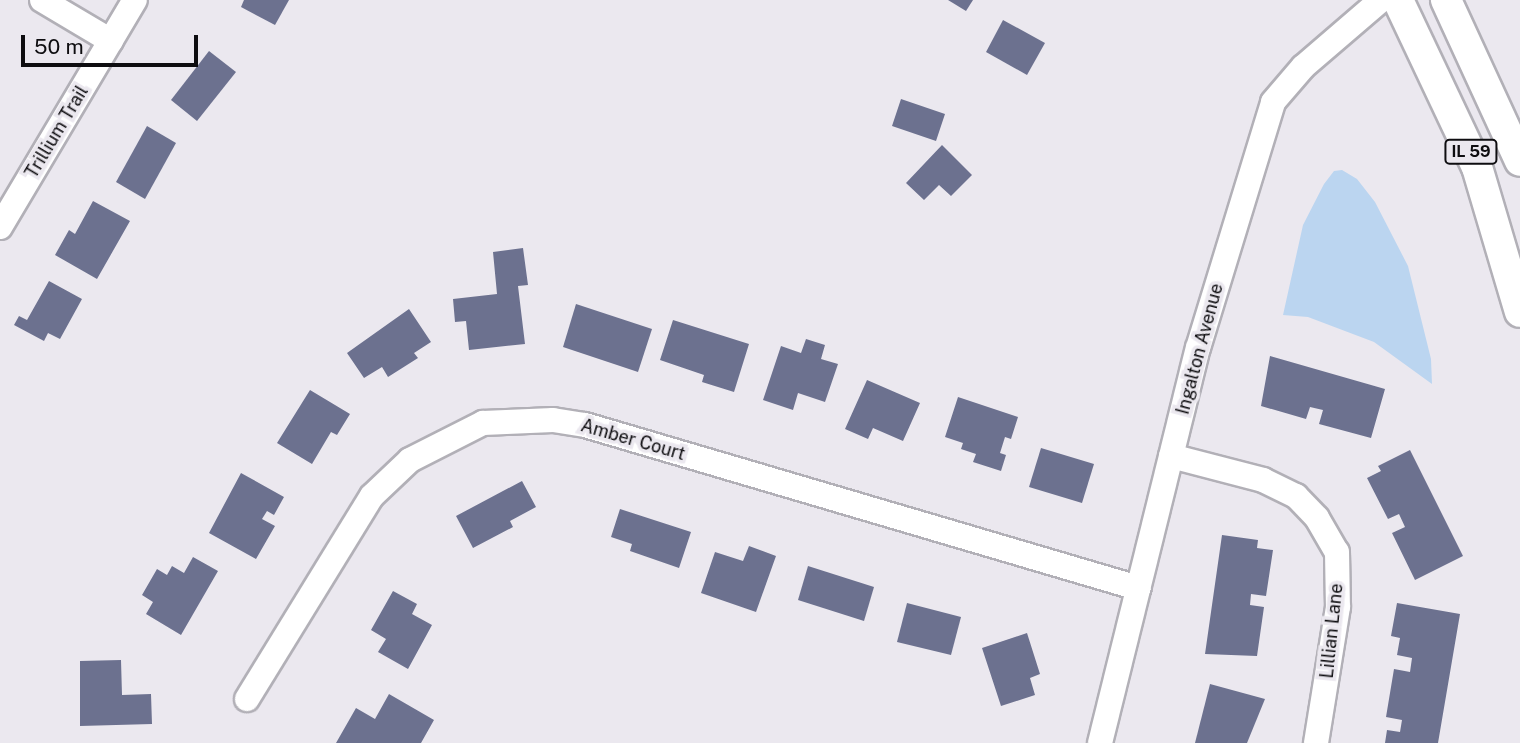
<!DOCTYPE html>
<html>
<head>
<meta charset="utf-8">
<style>
  body { margin:0 }
  #map { position:relative; width:1520px; height:743px; overflow:hidden; background:#ebe8ef; font-family:"Public Sans",sans-serif }
  div>[style] { position:absolute }
  .water>* { inset:0; background:#bbd5f0 }
  .building>* { inset:0; background:#6c718f }
  .roads { filter:drop-shadow(2px 0 #b2b0b7) drop-shadow(-2px 0 #b2b0b7) drop-shadow(0 2px #b2b0b7) drop-shadow(0 -2px #b2b0b7) }
  .minor>* { height:24px; margin:-12px; padding:0 12px; transform-origin:12px; border-radius:12px; background:#fff }
  .major>* { height:30px; margin:-15px; padding:0 15px; transform-origin:15px; border-radius:15px; background:#fff }
  span { translate:-50% -50%; white-space:nowrap; text-align:center; line-height:1.15; -webkit-text-stroke:7px #ebe8ef; paint-order:stroke }
  .shield-label span { padding:2px 5px; background:#ebe8ef; border:2px solid; border-radius:5px; -webkit-text-stroke-width:0 }
  .shield-label { font-size:16px; color:#0e0d10; font-weight:700 }
  .street-label { font-size:18px; color:#0e0d10 }
  .scale { position:absolute; left:21px; top:35px; width:177px; height:32px; box-sizing:border-box; border:4px solid #0e0d10; border-top:0; padding-left:9px; font-size:21px; line-height:24px; white-space:nowrap; color:#0e0d10; -webkit-text-stroke:5px #ebe8ef; paint-order:stroke }
</style>
</head>
<body>
<div id="map">
  <div class="water">
    <i style="clip-path:polygon(1342px 170px,1357px 179px,1375px 202px,1408px 266px,1431px 359px,1432px 384px,1374px 342px,1308px 317px,1283px 315px,1303px 225px,1324px 184px,1334px 171px)"></i>
  </div>
  <div class="building">
    <i style="clip-path:polygon(244px 0,289px 0,275px 25px,241px 7px)"></i>
    <i style="clip-path:polygon(948px 0,973px 0,966px 11px)"></i>
    <i style="clip-path:polygon(1003px 20px,1045px 43px,1027px 75px,986px 52px)"></i>
    <i style="clip-path:polygon(209px 51px,236px 72px,197px 121px,171px 100px)"></i>
    <i style="clip-path:polygon(901px 99px,945px 114px,936px 141px,892px 126px)"></i>
    <i style="clip-path:polygon(147px 126px,176px 143px,145px 199px,116px 182px)"></i>
    <i style="clip-path:polygon(942px 145px,972px 175px,951px 196px,939px 185px,924px 200px,906px 183px)"></i>
    <i style="clip-path:polygon(93px 201px,130px 221px,97px 279px,55px 255px,69px 230px,75px 234px)"></i>
    <i style="clip-path:polygon(523px 248px,528px 285px,518px 286px,525px 344px,469px 350px,466px 321px,455px 322px,453px 299px,497px 294px,493px 252px)"></i>
    <i style="clip-path:polygon(49px 281px,82px 299px,60px 339px,48px 333px,44px 341px,14px 325px,19px 316px,27px 320px)"></i>
    <i style="clip-path:polygon(576px 304px,652px 329px,638px 372px,563px 347px)"></i>
    <i style="clip-path:polygon(409px 309px,431px 342px,414px 353px,418px 358px,388px 377px,382px 367px,364px 378px,347px 353px)"></i>
    <i style="clip-path:polygon(673px 320px,749px 344px,734px 392px,702px 382px,704px 375px,660px 360px)"></i>
    <i style="clip-path:polygon(806px 339px,825px 345px,821px 359px,838px 364px,825px 402px,798px 393px,793px 410px,763px 400px,781px 346px,801px 353px)"></i>
    <i style="clip-path:polygon(1270px 356px,1385px 389px,1371px 438px,1319px 424px,1323px 410px,1310px 407px,1306px 419px,1261px 406px)"></i>
    <i style="clip-path:polygon(867px 380px,920px 403px,903px 441px,873px 428px,868px 439px,845px 429px)"></i>
    <i style="clip-path:polygon(310px 390px,350px 414px,337px 435px,331px 432px,312px 464px,277px 443px)"></i>
    <i style="clip-path:polygon(958px 397px,1018px 417px,1011px 439px,1005px 437px,1000px 453px,1006px 455px,1001px 471px,973px 462px,976px 454px,961px 449px,963px 443px,945px 437px)"></i>
    <i style="clip-path:polygon(1041px 448px,1094px 464px,1082px 503px,1029px 487px)"></i>
    <i style="clip-path:polygon(1410px 450px,1463px 556px,1415px 580px,1392px 533px,1405px 527px,1399px 514px,1388px 519px,1367px 478px,1381px 471px,1378px 466px)"></i>
    <i style="clip-path:polygon(241px 473px,284px 497px,274px 515px,267px 511px,262px 519px,275px 526px,256px 559px,209px 533px)"></i>
    <i style="clip-path:polygon(522px 481px,536px 507px,510px 521px,513px 527px,473px 548px,456px 516px)"></i>
    <i style="clip-path:polygon(620px 509px,691px 532px,679px 568px,630px 551px,632px 544px,611px 537px)"></i>
    <i style="clip-path:polygon(1222px 535px,1258px 540px,1257px 548px,1273px 550px,1266px 596px,1251px 594px,1250px 605px,1264px 607px,1257px 656px,1205px 654px)"></i>
    <i style="clip-path:polygon(749px 546px,776px 556px,756px 612px,701px 593px,715px 552px,743px 561px)"></i>
    <i style="clip-path:polygon(193px 557px,218px 571px,181px 635px,146px 614px,153px 602px,142px 595px,157px 569px,167px 575px,172px 566px,184px 573px)"></i>
    <i style="clip-path:polygon(808px 566px,874px 587px,864px 621px,798px 600px)"></i>
    <i style="clip-path:polygon(393px 591px,417px 604px,412px 614px,432px 625px,408px 669px,378px 652px,386px 639px,371px 630px)"></i>
    <i style="clip-path:polygon(907px 603px,961px 617px,951px 655px,897px 642px)"></i>
    <i style="clip-path:polygon(1397px 603px,1460px 614px,1438px 743px,1385px 743px,1387px 730px,1400px 732px,1402px 720px,1386px 717px,1394px 669px,1410px 672px,1412px 658px,1397px 655px,1400px 638px,1391px 636px)"></i>
    <i style="clip-path:polygon(1027px 633px,1040px 674px,1030px 678px,1035px 695px,1001px 706px,982px 648px)"></i>
    <i style="clip-path:polygon(121px 660px,122px 695px,151px 694px,152px 724px,80px 726px,80px 661px)"></i>
    <i style="clip-path:polygon(1210px 684px,1265px 699px,1247px 743px,1195px 743px)"></i>
    <i style="clip-path:polygon(389px 694px,434px 720px,421px 743px,336px 743px,356px 708px,375px 719px)"></i>
  </div>
  <div class="roads">
    <div class="minor">
      <i style="left:42px;top:0;width:80px;rotate:30.7deg"></i>
      <i style="left:0;top:227px;width:264px;rotate:-59.3deg"></i>
      <i style="left:1171px;top:456px;width:95px;rotate:14.6deg"></i>
      <i style="left:1263px;top:480px;width:37px;rotate:26deg"></i>
      <i style="left:1296px;top:496px;width:30px;rotate:46deg"></i>
      <i style="left:1317px;top:518px;width:39px;rotate:60deg"></i>
      <i style="left:1337px;top:552px;width:55px;rotate:89deg"></i>
      <i style="left:1338px;top:607px;width:138px;rotate:99.2deg"></i>
      <i style="left:247px;top:699px;width:238px;rotate:-58.4deg"></i>
      <i style="left:372px;top:496px;width:52px;rotate:-43.5deg"></i>
      <i style="left:410px;top:460px;width:82px;rotate:-26.9deg"></i>
      <i style="left:483px;top:423px;width:70px;rotate:-2.5deg"></i>
      <i style="left:553px;top:420px;width:32px;rotate:9deg"></i>
      <i style="left:585px;top:425px;width:577px;rotate:16.42deg"></i>
      <i style="left:1100px;top:743px;width:407px;rotate:-76.1deg"></i>
      <i style="left:1198px;top:348px;width:257px;rotate:-73deg"></i>
      <i style="left:1273px;top:102px;width:46px;rotate:-49.4deg"></i>
      <i style="left:1303px;top:67px;width:103px;rotate:-40.7deg"></i>
    </div>
    <div class="major">
      <i style="left:1398px;top:0;width:185px;rotate:64.7deg"></i>
      <i style="left:1477px;top:167px;width:151px;rotate:73.5deg"></i>
      <i style="left:1446px;top:0;width:177px;rotate:65.3deg"></i>
    </div>
  </div>
  <div class="shield-label">
    <span style="left:1471px;top:152px">IL 59</span>
  </div>
  <div class="street-label">
    <span style="left:57px;top:132px;rotate:-59deg">Trillium Trail</span>
    <span style="left:1200px;top:349px;rotate:-75deg">Ingalton Avenue</span>
    <span style="left:633px;top:440px;rotate:16deg">Amber Court</span>
    <span style="left:1332px;top:631px;rotate:-84deg">Lillian Lane</span>
  </div>
  <div class="scale">50 m</div>
</div>
</body>
</html>
